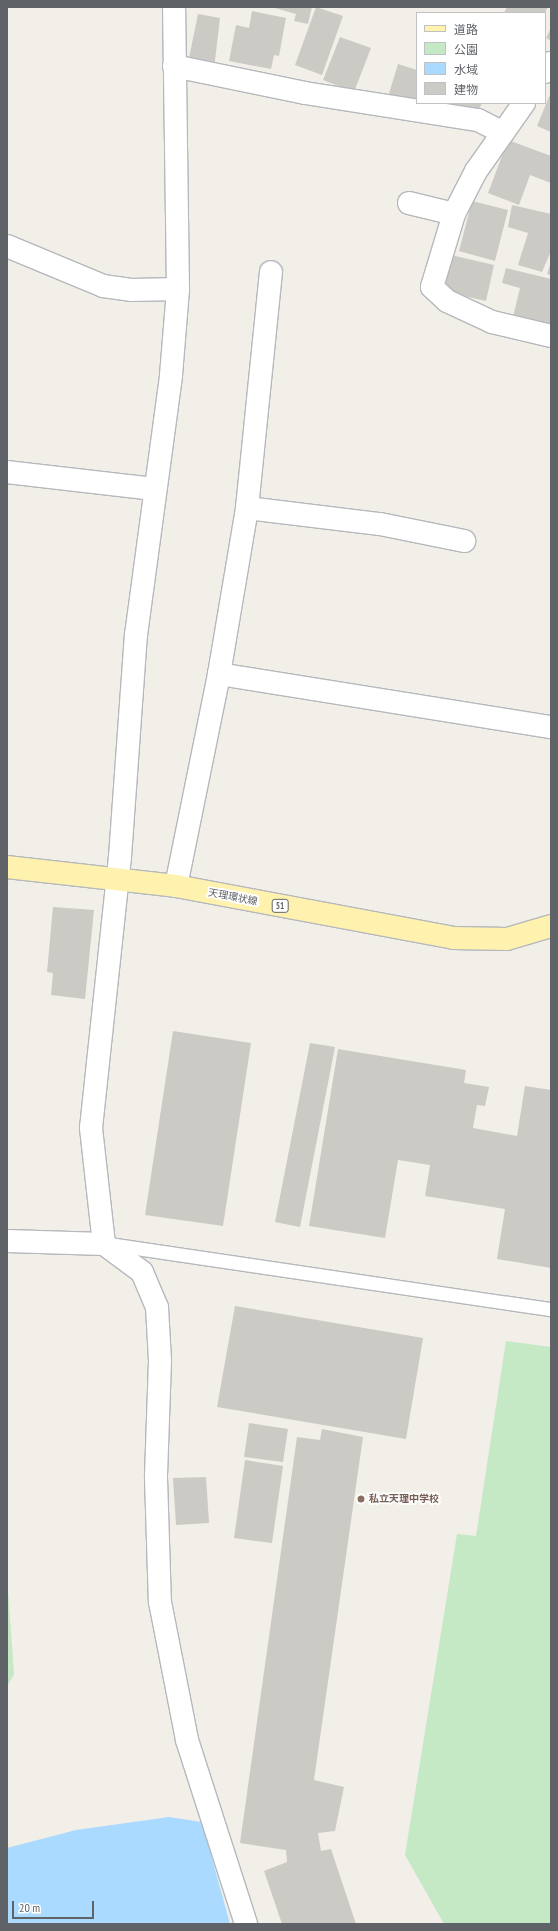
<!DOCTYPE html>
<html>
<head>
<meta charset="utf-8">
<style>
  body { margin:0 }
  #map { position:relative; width:558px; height:1931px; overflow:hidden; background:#f1efe8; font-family:"PT Sans Narrow","Noto Sans JP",sans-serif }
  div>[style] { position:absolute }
  .green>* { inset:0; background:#c5e8c5 }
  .water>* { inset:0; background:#aadaff }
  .building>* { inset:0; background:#cccac5 }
  .roads { filter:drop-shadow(1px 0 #b5b8bc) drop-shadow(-1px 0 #b5b8bc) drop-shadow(0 1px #b5b8bc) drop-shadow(0 -1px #b5b8bc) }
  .lane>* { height:13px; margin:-6.5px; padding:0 6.5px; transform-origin:6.5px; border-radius:6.5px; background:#fff }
  .street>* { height:22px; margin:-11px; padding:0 11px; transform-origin:11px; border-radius:11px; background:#fff }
  .primary>* { height:22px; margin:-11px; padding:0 11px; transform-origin:11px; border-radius:11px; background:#fff2af }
  .dots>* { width:11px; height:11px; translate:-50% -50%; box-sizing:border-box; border:2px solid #fff; border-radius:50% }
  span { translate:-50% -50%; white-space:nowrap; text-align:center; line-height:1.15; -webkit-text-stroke:3.5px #fff; paint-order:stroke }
  .shield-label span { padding:1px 3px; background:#fff; border:1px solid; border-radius:3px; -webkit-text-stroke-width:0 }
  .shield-label { font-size:9px; color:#5f6368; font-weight:700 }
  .street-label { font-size:10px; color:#5f6368 }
  .education-label { font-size:10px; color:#785e54; font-weight:700 }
  .left { translate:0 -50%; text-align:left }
  .frame { position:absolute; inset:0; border:8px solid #5f6368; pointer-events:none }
  .legend { position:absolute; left:416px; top:12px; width:130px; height:92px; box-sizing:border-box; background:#fff; border:1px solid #bfc1c3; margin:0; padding:5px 7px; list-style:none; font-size:12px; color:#5f6368 }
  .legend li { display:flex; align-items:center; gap:8px; height:20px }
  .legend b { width:20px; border:1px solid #bfc1c3 }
  .scale { position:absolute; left:12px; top:1901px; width:82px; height:18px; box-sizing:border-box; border:2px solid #5f6368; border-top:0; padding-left:5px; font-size:12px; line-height:14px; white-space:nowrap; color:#5f6368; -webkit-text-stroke:3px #fff; paint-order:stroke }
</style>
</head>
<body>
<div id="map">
  <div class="green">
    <i style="clip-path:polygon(506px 1341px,551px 1347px,551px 1924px,444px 1924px,405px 1855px,457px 1534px,476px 1536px)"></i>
    <i style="clip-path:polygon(7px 1577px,14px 1674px,7px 1687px)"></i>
  </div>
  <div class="water">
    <i style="clip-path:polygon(169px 1817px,202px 1822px,230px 1924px,7px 1924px,7px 1848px,76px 1830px)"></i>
  </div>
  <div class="building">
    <i style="clip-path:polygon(271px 7px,312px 7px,308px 24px,294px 21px,296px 14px)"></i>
    <i style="clip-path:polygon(316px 7px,343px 16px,322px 75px,295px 65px)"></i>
    <i style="clip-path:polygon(507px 7px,548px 7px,545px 13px,504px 13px)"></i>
    <i style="clip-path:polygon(252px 11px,286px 18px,279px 56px,274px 55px,271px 69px,229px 61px,236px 25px,249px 28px)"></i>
    <i style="clip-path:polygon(198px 14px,220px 18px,214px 69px,188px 63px)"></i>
    <i style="clip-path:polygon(551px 28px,551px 41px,546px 38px)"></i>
    <i style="clip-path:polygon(340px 37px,371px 48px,354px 92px,323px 80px)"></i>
    <i style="clip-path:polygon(398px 64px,417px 70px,417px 103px,388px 97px)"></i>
    <i style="clip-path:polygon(551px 92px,551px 132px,537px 126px)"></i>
    <i style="clip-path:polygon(454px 103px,482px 103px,477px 114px)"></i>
    <i style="clip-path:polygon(508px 140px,551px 156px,551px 183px,530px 175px,519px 205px,488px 193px)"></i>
    <i style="clip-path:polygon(472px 201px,508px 210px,495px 261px,459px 251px)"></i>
    <i style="clip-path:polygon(512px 205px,551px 214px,551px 251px,542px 272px,518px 265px,528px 233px,508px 227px)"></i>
    <i style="clip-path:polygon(451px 255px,494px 265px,486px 301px,442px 291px)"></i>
    <i style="clip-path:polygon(551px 262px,551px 275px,547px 274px)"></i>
    <i style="clip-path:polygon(506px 268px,551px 279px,551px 331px,512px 321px,520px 288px,502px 283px)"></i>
    <i style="clip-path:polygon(53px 907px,94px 910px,85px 999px,51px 995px,53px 973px,47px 972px)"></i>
    <i style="clip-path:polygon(173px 1031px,251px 1043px,223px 1226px,145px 1215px)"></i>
    <i style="clip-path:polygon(310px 1043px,335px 1047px,300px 1227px,275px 1222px)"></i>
    <i style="clip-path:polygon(338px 1049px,466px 1070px,464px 1083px,489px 1087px,485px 1106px,477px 1105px,473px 1128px,517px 1136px,525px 1086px,551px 1090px,551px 1268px,497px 1259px,505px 1209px,425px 1196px,430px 1165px,398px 1160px,385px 1238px,309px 1226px)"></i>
    <i style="clip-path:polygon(235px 1306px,423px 1338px,406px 1439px,217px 1407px)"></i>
    <i style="clip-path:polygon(249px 1423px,288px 1429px,283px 1462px,244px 1457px)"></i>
    <i style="clip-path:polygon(322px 1429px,363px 1437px,314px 1780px,344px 1787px,335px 1831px,318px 1833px,321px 1851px,331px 1849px,356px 1924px,282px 1924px,264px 1871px,287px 1862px,286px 1850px,240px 1843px,297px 1437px,320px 1440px)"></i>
    <i style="clip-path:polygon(245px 1460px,283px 1466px,272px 1543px,234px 1538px)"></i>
    <i style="clip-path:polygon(206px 1477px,209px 1523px,176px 1525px,173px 1478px)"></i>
  </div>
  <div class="roads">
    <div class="lane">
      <i style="left:109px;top:1244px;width:447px;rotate:8.4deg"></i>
    </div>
    <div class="street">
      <i style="left:174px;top:66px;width:134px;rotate:11.6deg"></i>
      <i style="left:305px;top:93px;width:175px;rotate:8.9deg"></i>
      <i style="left:478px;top:120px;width:28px;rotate:27deg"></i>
      <i style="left:545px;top:72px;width:11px;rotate:-56deg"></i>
      <i style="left:524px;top:103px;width:83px;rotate:125.2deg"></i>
      <i style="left:476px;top:171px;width:48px;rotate:117.1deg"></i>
      <i style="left:454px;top:214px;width:76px;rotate:106.8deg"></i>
      <i style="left:432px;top:287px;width:21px;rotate:43deg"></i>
      <i style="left:447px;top:301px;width:50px;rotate:25deg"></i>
      <i style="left:492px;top:322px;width:61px;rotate:13.3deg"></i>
      <i style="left:409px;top:203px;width:46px;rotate:13.7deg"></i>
      <i style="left:7px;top:246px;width:104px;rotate:22.6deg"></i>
      <i style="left:103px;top:286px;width:28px;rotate:8deg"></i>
      <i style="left:131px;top:290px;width:47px;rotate:-1.2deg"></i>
      <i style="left:7px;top:472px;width:148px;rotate:6.6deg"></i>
      <i style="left:247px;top:508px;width:134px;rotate:6.9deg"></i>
      <i style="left:380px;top:524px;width:86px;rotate:11.4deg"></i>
      <i style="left:219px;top:674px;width:168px;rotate:-80.4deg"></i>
      <i style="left:247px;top:508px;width:237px;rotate:-84.2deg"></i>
      <i style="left:176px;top:886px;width:216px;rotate:-78.5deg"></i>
      <i style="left:219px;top:674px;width:336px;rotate:9.1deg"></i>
      <i style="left:7px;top:1241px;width:97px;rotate:1.8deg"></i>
      <i style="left:104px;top:1244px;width:47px;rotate:36.4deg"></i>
      <i style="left:142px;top:1272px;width:38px;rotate:67deg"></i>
      <i style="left:157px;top:1307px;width:54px;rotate:86.8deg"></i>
      <i style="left:160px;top:1361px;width:117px;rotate:92deg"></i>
      <i style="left:156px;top:1478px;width:124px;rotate:88.2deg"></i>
      <i style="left:160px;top:1602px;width:141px;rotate:78.9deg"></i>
      <i style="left:187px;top:1740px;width:193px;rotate:72.2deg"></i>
      <i style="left:104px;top:1244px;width:117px;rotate:-96.4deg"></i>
      <i style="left:91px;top:1128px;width:273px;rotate:-83.9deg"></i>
      <i style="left:120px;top:857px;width:223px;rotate:-85.9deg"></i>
      <i style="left:136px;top:635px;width:262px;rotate:-82.3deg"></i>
      <i style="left:171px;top:375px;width:86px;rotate:-85.3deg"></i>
      <i style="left:178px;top:289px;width:282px;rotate:-90.8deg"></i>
    </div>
    <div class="primary">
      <i style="left:7px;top:867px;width:170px;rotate:6.4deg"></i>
      <i style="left:176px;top:886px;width:283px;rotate:10.6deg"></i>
      <i style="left:454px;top:938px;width:53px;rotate:1.1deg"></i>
      <i style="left:507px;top:939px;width:46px;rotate:-16.5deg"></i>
    </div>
  </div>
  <div class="dots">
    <i style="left:361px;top:1499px;background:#8d6e63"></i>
  </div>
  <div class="shield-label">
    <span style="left:280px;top:906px">51</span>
  </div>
  <div class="street-label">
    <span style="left:233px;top:897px;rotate:11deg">天理環状線</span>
  </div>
  <div class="education-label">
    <span class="left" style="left:369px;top:1499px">私立天理中学校</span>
  </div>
  <div class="frame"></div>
  <ul class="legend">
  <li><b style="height:5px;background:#fff2af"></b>道路</li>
  <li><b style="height:11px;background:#c5e8c5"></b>公園</li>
  <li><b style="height:11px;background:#aadaff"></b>水域</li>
  <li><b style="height:11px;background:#cccac5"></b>建物</li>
  </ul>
  <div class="scale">20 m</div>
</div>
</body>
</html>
